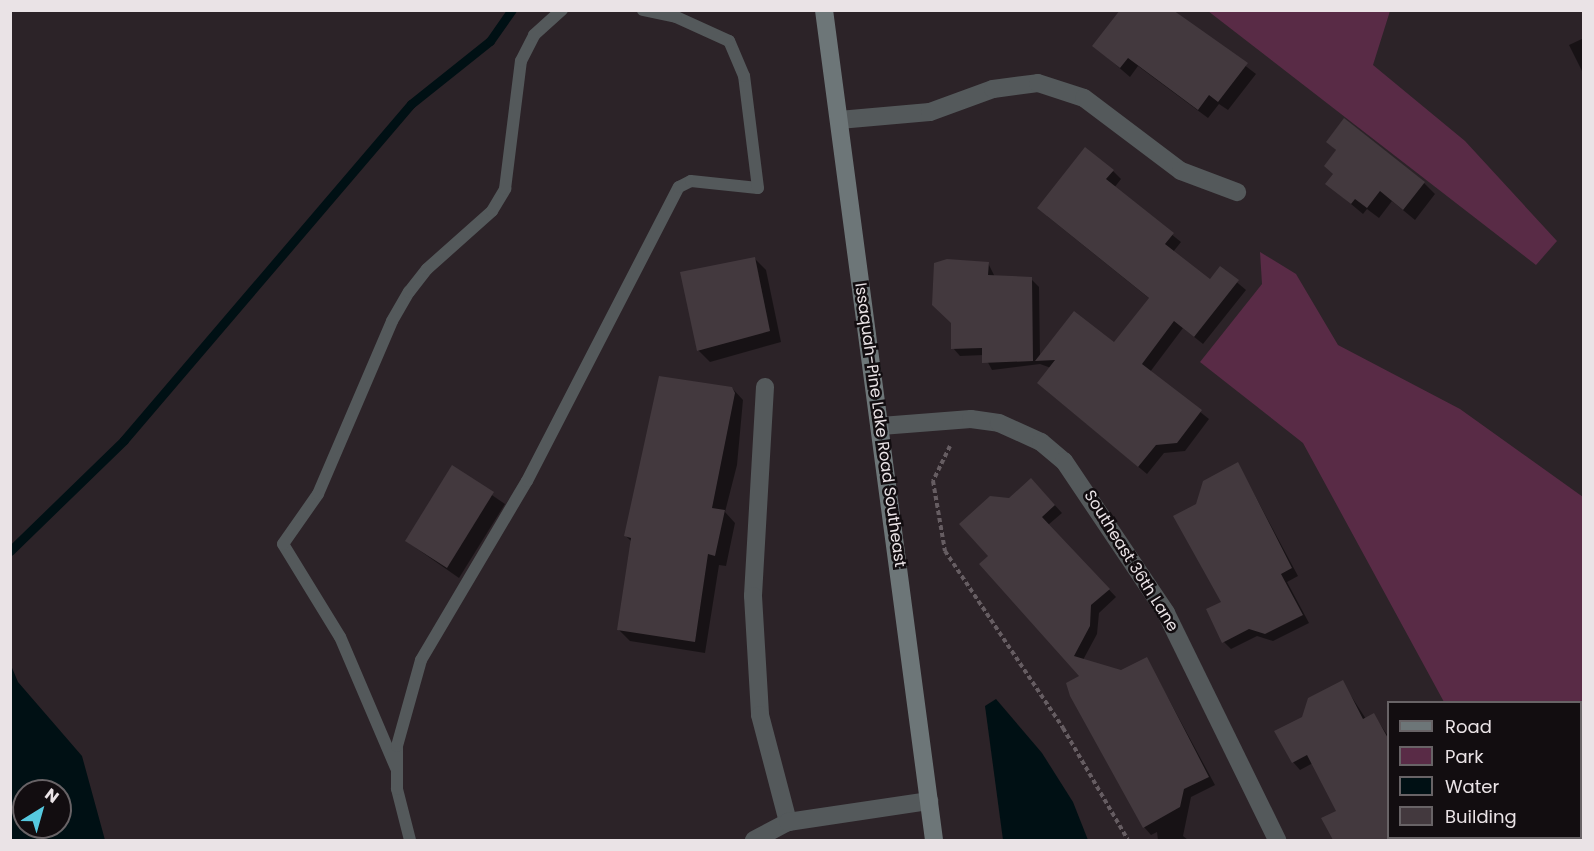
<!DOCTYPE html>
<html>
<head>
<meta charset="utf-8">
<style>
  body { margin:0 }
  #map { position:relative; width:1594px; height:851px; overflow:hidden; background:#2c2328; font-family:Poppins,sans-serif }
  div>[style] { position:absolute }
  .green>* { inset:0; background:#592b46 }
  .water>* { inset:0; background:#001014 }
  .shadow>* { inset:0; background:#0007 }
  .stream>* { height:9px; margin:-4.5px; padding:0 4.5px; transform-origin:4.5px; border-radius:4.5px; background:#001014 }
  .building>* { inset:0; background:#43393e }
  .path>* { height:4px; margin-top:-2px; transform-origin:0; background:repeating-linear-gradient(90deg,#665d62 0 4.5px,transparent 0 7.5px) }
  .lane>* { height:12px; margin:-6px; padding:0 6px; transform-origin:6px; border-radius:6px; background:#54595b }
  .street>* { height:18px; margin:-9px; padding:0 9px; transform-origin:9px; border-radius:9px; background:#54595b }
  .secondary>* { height:18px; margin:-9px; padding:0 9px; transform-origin:9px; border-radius:9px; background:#6d7678 }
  span { translate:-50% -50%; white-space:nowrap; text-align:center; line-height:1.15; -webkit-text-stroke:5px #120d10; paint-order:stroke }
  .street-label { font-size:16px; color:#eae3e6 }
  .frame { position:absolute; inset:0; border:12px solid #eae3e6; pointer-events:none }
  .legend { position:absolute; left:1387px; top:701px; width:195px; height:138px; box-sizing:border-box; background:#120d10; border:2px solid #686366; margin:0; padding:8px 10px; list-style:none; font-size:18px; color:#eae3e6 }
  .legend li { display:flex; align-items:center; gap:12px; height:30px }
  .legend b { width:30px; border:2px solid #686366 }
  .north { position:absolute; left:12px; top:779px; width:60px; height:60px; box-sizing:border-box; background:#120d10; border:2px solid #686366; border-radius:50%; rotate:37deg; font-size:16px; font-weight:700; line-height:24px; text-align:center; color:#eae3e6 }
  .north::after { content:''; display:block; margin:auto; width:21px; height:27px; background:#56c9e0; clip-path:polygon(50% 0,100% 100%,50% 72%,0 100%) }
</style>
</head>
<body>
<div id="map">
  <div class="green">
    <i style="clip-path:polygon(1208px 11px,1390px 11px,1373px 65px,1465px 141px,1557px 241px,1536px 265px)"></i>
    <i style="clip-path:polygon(1260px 252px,1296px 274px,1338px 345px,1460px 409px,1583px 497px,1583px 840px,1468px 840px,1580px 838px,1580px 702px,1444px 702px,1303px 443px,1200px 362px,1262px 284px)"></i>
  </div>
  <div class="water">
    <i style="clip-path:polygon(evenodd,10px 663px,18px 682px,82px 756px,105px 840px,11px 840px,10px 663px,24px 791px,60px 791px,60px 827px,24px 827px,24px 791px)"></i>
    <i style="clip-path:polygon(996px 699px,1042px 753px,1073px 802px,1088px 840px,1003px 840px,985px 706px)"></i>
  </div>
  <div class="shadow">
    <i style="clip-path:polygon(1173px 10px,1256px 74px,1228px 110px,1219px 104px,1208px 118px,1138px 66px,1130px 77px,1094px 46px)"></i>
    <i style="clip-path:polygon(1584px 38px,1584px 75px,1569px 45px)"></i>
    <i style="clip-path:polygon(1328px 142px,1424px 183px,1435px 194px,1415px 220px,1392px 201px,1379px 218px,1367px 209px,1363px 214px,1327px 184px,1335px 174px,1337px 151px)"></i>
    <i style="clip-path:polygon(1113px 171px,1121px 179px,1114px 188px,1181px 242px,1173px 252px,1210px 281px,1220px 268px,1246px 290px,1203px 344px,1183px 328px,1150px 372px,1209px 419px,1185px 451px,1164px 453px,1147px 474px,1047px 391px,1051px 368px,1040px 364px,992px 370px,984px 355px,960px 356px,953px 348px,988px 263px,995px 277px,1031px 279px,1039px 287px,1040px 357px,1115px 344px,1150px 299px,1047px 216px)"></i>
    <i style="clip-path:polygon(754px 258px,766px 270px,781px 342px,710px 362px,698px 350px)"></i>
    <i style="clip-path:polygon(732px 388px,743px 400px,737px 465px,725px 512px,735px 523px,726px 566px,719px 565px,705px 653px,630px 641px,619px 630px,632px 542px,626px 536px)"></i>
    <i style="clip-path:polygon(1238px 464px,1298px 576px,1287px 582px,1309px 623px,1273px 641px,1257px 636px,1231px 649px,1224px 642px,1223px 602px,1197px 505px)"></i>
    <i style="clip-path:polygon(452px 468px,505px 504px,459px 578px,406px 541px)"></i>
    <i style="clip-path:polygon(1039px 488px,1062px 513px,1048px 525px,1116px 597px,1099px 613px,1097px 634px,1083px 660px,1121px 672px,1147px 659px,1215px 785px,1191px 797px,1183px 836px,1188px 840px,1158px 840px,1157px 832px,1151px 835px,1144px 827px,1081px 677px,991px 556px,1009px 500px)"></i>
    <i style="clip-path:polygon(1342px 682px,1366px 719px,1374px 715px,1388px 736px,1388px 838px,1412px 838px,1406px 840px,1335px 840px,1323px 819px,1339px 811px,1313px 763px,1300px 770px,1293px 762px,1303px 718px)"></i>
  </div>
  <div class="stream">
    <i style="left:10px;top:551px;width:159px;rotate:-44.2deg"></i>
    <i style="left:124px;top:440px;width:442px;rotate:-49.5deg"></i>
    <i style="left:411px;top:104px;width:101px;rotate:-38.6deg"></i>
    <i style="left:490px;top:41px;width:38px;rotate:-55deg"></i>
  </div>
  <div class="building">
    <i style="clip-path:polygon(1120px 10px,1173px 10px,1248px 63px,1218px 102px,1209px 95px,1198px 110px,1128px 58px,1120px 68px,1092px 46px)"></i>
    <i style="clip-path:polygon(1344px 118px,1425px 182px,1403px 210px,1380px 191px,1367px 208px,1355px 199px,1351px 204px,1325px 184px,1333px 174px,1324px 166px,1336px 150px,1326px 142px)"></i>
    <i style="clip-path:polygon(1085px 147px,1114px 170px,1106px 179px,1174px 233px,1165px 244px,1210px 279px,1220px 266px,1239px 280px,1194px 337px,1174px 321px,1142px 364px,1202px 410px,1177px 443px,1156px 445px,1138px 467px,1037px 383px,1055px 360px,1035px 361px,1074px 311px,1114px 342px,1149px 298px,1037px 208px)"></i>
    <i style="clip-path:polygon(755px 257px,770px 331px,697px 351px,680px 272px)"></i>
    <i style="clip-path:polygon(947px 259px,989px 262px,988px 275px,1032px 277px,1033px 361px,982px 363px,982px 348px,951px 349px,951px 323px,932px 305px,934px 263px)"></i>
    <i style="clip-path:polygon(659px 376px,732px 387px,735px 393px,712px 508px,725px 510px,715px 556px,708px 554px,695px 642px,617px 630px,631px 538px,624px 536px)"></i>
    <i style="clip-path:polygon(1238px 462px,1292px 568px,1281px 574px,1303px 615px,1265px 634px,1249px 629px,1222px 643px,1206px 609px,1221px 602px,1173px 516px,1196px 504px,1203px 481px)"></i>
    <i style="clip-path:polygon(452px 465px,494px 492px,447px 568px,405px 541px)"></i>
    <i style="clip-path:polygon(1031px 478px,1055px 505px,1042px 517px,1110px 589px,1091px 605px,1090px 626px,1074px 656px,1121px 670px,1147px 657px,1209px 777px,1184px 789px,1180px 807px,1143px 828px,1070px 696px,1066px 683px,1079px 676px,979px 564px,988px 556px,959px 524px,990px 496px,1009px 498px)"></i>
    <i style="clip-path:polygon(1343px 680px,1363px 719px,1374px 713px,1389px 740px,1389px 840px,1333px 840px,1321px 818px,1336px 811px,1307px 755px,1292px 763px,1274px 731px,1302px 717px,1308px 698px)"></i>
  </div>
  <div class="path">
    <i style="left:950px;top:446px;width:39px;rotate:116deg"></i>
    <i style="left:933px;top:481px;width:71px;rotate:80.3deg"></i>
    <i style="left:945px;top:551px;width:213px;rotate:56.3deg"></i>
    <i style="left:1063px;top:728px;width:129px;rotate:59.9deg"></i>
  </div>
  <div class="lane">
    <i style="left:396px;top:768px;width:142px;rotate:-113.1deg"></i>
    <i style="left:340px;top:637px;width:109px;rotate:-121.5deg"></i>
    <i style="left:283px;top:544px;width:61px;rotate:-55deg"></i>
    <i style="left:318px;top:494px;width:188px;rotate:-66.8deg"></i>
    <i style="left:392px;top:321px;width:34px;rotate:-60deg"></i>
    <i style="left:409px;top:292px;width:29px;rotate:-52deg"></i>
    <i style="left:427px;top:269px;width:87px;rotate:-41.7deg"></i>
    <i style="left:492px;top:211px;width:26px;rotate:-59deg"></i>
    <i style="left:505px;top:189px;width:129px;rotate:-82.9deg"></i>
    <i style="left:521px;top:61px;width:29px;rotate:-63deg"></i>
    <i style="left:534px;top:35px;width:38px;rotate:-42deg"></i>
    <i style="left:410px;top:840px;width:53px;rotate:-104.3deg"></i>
    <i style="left:397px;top:789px;width:43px;rotate:-90deg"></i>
    <i style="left:397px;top:746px;width:89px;rotate:-74.4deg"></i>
    <i style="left:421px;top:660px;width:208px;rotate:-59.4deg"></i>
    <i style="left:527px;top:481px;width:331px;rotate:-62.7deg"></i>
    <i style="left:679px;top:187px;width:13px;rotate:-27deg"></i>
    <i style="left:691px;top:181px;width:67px;rotate:6deg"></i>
    <i style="left:758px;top:188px;width:113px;rotate:-97.1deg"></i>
    <i style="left:744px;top:76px;width:38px;rotate:-113deg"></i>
    <i style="left:729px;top:41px;width:58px;rotate:-155.6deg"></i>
    <i style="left:676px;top:17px;width:34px;rotate:-168deg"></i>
  </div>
  <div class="street">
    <i style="left:839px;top:120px;width:91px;rotate:-5deg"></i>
    <i style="left:930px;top:112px;width:67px;rotate:-20.1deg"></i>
    <i style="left:993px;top:89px;width:45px;rotate:-7.6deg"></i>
    <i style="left:1038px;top:83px;width:48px;rotate:18.1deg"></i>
    <i style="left:1084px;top:98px;width:121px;rotate:37deg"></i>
    <i style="left:1181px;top:171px;width:60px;rotate:20.6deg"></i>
    <i style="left:765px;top:387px;width:209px;rotate:93.3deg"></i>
    <i style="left:753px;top:596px;width:119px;rotate:86.6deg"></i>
    <i style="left:760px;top:715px;width:111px;rotate:75.3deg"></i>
    <i style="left:881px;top:426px;width:90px;rotate:-4.4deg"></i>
    <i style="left:971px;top:419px;width:28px;rotate:8deg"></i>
    <i style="left:999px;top:423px;width:46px;rotate:24.3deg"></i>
    <i style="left:1041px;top:442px;width:30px;rotate:40deg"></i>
    <i style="left:1064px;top:461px;width:183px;rotate:56.1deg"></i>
    <i style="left:1166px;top:613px;width:253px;rotate:63.9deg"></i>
    <i style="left:754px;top:840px;width:38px;rotate:-28deg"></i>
    <i style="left:788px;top:822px;width:143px;rotate:-8.5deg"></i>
  </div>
  <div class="secondary">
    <i style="left:824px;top:10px;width:837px;rotate:82.45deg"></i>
  </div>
  <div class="street-label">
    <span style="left:880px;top:425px;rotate:82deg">Issaquah-Pine Lake Road Southeast</span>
    <span style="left:1131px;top:561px;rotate:58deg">Southeast 36th Lane</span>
  </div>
  <div class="frame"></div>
  <ul class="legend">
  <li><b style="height:8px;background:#6d7678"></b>Road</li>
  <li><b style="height:16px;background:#592b46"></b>Park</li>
  <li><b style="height:16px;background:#001014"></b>Water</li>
  <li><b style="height:16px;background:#43393e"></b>Building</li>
  </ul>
  <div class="north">N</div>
</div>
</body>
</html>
